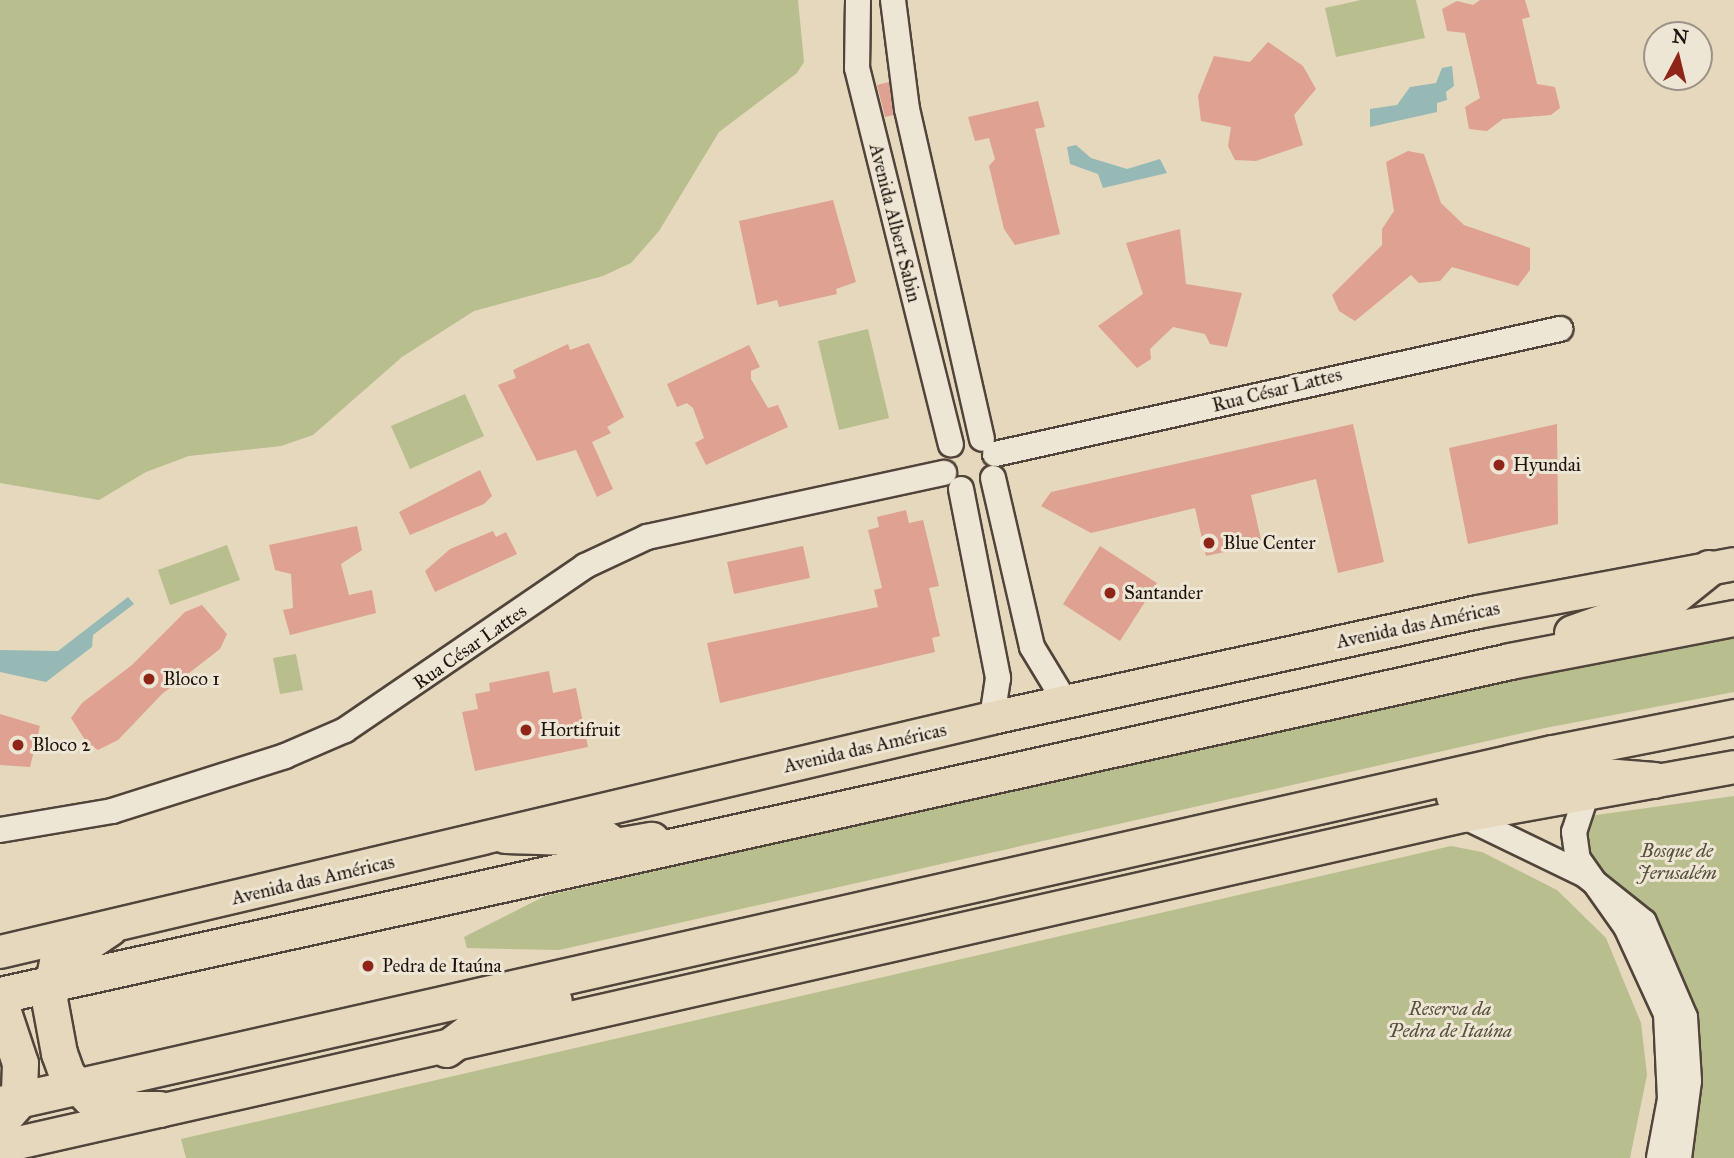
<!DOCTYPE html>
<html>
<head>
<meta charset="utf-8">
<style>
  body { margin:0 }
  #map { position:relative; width:1734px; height:1158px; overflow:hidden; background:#e5d8bd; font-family:"IM FELL Great Primer",serif }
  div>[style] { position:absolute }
  .green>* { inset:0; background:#b8be8e }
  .water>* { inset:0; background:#96b9b6 }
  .building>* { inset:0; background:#dfa191 }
  .roads { filter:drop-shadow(2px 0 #51443a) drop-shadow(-2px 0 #51443a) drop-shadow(0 2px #51443a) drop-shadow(0 -2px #51443a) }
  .minor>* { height:24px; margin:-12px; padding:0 12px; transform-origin:12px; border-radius:12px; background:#eee6d4 }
  .major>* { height:32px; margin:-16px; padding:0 16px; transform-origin:16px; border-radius:16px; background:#e5d8bd }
  .highway>* { height:35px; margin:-17.5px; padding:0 17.5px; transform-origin:17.5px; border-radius:17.5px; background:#e5d8bd }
  .dots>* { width:19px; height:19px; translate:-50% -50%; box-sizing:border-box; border:4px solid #eee6d4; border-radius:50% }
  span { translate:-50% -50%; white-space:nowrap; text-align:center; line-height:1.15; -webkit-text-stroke:6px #eee6d4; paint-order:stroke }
  .street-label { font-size:19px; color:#20130e }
  .poi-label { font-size:19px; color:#20130e }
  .left { translate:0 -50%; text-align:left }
  .park-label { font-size:19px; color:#554f3b; font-style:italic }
  .north { position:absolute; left:1643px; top:21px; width:70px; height:70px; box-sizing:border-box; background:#eee6d4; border:2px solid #9c9285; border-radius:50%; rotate:7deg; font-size:19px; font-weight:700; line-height:28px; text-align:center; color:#20130e }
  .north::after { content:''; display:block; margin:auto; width:24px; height:32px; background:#8f2418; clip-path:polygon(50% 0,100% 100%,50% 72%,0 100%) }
</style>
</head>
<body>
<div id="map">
  <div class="green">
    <i style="clip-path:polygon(0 0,798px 0,804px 62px,797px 73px,719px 132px,659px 231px,631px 263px,603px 276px,474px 311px,402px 357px,313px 435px,281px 446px,189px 456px,146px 472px,99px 500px,0 483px)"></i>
    <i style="clip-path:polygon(1361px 0,1416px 0,1425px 38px,1336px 57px,1325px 8px)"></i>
    <i style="clip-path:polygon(868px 329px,889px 418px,839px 430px,818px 341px)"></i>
    <i style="clip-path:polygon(465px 394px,484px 436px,410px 469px,391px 426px)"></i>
    <i style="clip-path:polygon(227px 545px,240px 580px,170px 605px,158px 570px)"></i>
    <i style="clip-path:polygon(1734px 635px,1734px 692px,1545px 728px,559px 950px,467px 948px,464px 937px,545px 896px,1299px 726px)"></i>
    <i style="clip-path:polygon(296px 654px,303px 690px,280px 694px,273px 658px)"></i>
    <i style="clip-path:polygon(1734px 796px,1734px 1158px,1692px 1158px,1700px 1074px,1642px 908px,1584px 856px,1586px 822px,1596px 815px)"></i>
    <i style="clip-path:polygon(1451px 846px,1482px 852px,1557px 890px,1606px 938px,1641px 1023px,1647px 1075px,1630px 1158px,186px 1158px,181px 1139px)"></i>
  </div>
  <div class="water">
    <i style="clip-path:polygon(1452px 66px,1454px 86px,1446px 92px,1447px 100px,1437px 103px,1437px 112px,1370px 127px,1370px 109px,1397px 105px,1410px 87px,1436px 83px,1442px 68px)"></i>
    <i style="clip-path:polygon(1076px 145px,1091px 158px,1127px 169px,1160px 159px,1167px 173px,1103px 188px,1098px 174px,1070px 164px,1067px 147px)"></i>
    <i style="clip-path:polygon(128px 597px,134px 604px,93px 635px,92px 647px,46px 682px,0 672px,0 650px,58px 651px)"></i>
  </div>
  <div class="building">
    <i style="clip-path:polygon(1480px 0,1525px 0,1530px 17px,1522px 19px,1537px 84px,1555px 87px,1560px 108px,1551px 115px,1503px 119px,1487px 131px,1469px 129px,1465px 107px,1480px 98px,1465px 33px,1447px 31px,1442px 9px,1457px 1px,1473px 5px)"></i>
    <i style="clip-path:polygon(1268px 42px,1303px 66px,1316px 89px,1294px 115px,1303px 145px,1256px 161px,1235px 160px,1228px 146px,1231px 127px,1201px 121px,1198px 96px,1214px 56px,1250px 62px)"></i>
    <i style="clip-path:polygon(889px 82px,893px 115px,885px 117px,877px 85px)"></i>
    <i style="clip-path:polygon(1038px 101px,1045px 127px,1035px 129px,1060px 234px,1015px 245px,1004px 229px,989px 166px,995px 159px,989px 138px,975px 141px,968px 117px)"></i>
    <i style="clip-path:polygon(1408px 151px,1424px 154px,1441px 203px,1464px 225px,1530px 248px,1530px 270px,1518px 286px,1452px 267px,1440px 281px,1419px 283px,1411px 275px,1355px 321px,1339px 311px,1332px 295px,1382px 245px,1382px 229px,1394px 211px,1386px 162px)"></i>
    <i style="clip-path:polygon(833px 200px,856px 282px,836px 289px,837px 294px,779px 307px,777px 300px,757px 305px,739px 221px)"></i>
    <i style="clip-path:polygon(1180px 229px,1186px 284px,1242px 293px,1227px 347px,1210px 344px,1205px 334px,1173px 327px,1150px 349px,1151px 359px,1137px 368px,1098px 326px,1143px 294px,1126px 243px)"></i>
    <i style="clip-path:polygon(589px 343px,624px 417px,607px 427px,611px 433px,592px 442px,613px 489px,597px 497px,576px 450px,537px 461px,498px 385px,516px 378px,513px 370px,568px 344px,570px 350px)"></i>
    <i style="clip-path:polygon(749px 345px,760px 367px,751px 371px,751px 379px,768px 408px,778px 405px,788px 427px,706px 465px,695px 443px,704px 438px,693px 408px,687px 403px,677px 407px,667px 384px)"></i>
    <i style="clip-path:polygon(1353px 424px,1384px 562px,1338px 573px,1316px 479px,1251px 495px,1262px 544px,1206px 556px,1195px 508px,1091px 533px,1041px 506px,1051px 492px)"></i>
    <i style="clip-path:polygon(1557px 424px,1558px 524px,1468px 544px,1449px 448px)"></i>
    <i style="clip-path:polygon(480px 470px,492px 496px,484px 504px,410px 535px,399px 512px)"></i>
    <i style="clip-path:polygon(906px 510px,909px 523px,923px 520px,939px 586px,929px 588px,940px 636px,932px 638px,935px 652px,720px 703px,707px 643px,878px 607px,874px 590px,882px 588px,868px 530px,879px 527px,877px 517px)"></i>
    <i style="clip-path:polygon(357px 526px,362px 550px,341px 564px,349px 595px,372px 590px,376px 613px,290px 635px,283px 610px,293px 608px,291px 574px,275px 570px,269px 545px)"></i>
    <i style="clip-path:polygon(493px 531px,496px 537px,506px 532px,517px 554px,435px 592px,425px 571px,450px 549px)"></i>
    <i style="clip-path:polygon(803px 546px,810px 578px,734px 594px,727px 562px)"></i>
    <i style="clip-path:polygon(1100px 546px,1157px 583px,1120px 641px,1063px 604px)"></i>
    <i style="clip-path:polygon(202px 605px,227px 634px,220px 649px,162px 694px,118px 740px,98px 750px,87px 743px,71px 718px,82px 703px,132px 665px,185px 612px)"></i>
    <i style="clip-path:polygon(549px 671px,553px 693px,576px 688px,588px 747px,475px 771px,462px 712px,478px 709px,475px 694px,490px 691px,489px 683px)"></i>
    <i style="clip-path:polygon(0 714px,40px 726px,30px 767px,0 765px)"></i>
  </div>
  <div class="roads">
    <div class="minor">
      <i style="left:858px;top:0;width:68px;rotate:90.8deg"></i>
      <i style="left:857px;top:68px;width:388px;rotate:76deg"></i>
      <i style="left:893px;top:0;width:110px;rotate:82.7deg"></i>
      <i style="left:907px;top:109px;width:338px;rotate:77.2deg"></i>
      <i style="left:995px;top:454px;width:579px;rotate:-12.48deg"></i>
      <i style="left:993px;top:478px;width:173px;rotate:77deg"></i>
      <i style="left:1032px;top:647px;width:66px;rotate:58.7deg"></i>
      <i style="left:961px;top:489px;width:193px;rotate:78.9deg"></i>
      <i style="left:998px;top:678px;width:40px;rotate:98.5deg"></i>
      <i style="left:1587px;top:793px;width:41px;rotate:108.4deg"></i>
      <i style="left:1574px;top:832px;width:27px;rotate:82deg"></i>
      <i style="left:1578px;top:859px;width:83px;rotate:54.8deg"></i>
      <i style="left:1626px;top:927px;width:96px;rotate:65.3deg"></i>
      <i style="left:1666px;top:1014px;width:85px;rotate:87.3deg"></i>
      <i style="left:1670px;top:1099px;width:60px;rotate:100.6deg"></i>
      <i style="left:1463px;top:816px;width:136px;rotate:25.8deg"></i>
      <i style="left:1585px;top:875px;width:75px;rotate:38.5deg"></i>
      <i style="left:1644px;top:922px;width:103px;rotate:66.7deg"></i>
      <i style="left:1685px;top:1017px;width:64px;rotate:86.4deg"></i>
      <i style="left:1689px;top:1081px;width:78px;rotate:97.4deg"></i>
      <i style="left:0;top:830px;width:114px;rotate:-9.6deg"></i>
      <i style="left:112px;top:811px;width:182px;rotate:-17.6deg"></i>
      <i style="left:285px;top:756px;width:65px;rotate:-23.4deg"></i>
      <i style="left:345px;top:730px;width:291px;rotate:-34.3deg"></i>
      <i style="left:585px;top:566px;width:68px;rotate:-25.1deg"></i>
      <i style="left:647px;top:537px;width:304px;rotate:-12.2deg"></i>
    </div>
    <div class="major">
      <i style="left:0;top:952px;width:1019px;rotate:-13.27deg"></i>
      <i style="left:992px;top:718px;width:497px;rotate:-12.3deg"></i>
      <i style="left:1478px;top:612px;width:260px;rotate:-10.6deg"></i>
      <i style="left:0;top:1147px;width:1500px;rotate:-12.75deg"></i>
      <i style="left:1463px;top:816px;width:275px;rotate:-10.2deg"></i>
    </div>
    <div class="highway">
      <i style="left:1572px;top:633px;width:107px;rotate:-19.6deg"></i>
      <i style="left:1673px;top:597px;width:46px;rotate:-38.9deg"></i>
      <i style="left:1454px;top:796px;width:139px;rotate:-8.7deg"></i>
      <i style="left:1591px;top:775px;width:63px;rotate:4.5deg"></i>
      <i style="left:505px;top:835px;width:99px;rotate:1.7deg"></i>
      <i style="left:604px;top:838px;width:14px;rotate:34deg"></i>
      <i style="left:616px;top:846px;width:36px;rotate:-10deg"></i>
      <i style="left:109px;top:928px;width:63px;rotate:146.1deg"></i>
      <i style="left:57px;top:963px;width:37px;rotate:103deg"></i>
      <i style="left:49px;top:999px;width:55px;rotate:79.5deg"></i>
      <i style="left:59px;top:1053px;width:23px;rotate:70deg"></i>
      <i style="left:67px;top:1075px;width:33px;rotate:45deg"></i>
      <i style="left:90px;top:1098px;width:34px;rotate:19deg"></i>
      <i style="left:122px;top:1109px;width:37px"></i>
      <i style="left:0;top:995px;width:1546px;rotate:-12.47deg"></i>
      <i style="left:1510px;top:661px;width:228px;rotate:-10.9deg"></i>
      <i style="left:0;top:1003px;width:63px;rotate:71.6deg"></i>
      <i style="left:20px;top:1063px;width:37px;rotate:92deg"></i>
      <i style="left:19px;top:1100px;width:20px;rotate:131deg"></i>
      <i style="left:446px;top:1049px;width:30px;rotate:-37deg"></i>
      <i style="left:470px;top:1031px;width:89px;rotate:-19.7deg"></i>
      <i style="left:0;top:1104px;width:1592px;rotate:-12.74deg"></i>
      <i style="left:1553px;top:753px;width:185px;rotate:-11.2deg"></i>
    </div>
  </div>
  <div class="dots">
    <i style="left:1499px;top:465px;background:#8f2418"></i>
    <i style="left:1209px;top:543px;background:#8f2418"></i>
    <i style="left:1110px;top:593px;background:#8f2418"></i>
    <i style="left:149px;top:679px;background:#8f2418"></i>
    <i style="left:526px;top:730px;background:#8f2418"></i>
    <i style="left:18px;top:745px;background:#8f2418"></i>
    <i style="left:368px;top:966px;background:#8f2418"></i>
  </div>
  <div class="street-label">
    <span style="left:895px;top:223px;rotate:76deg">Avenida Albert Sabin</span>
    <span style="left:1277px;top:390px;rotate:-14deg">Rua César Lattes</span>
    <span style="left:1418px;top:625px;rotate:-12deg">Avenida das Américas</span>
    <span style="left:470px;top:647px;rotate:-35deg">Rua César Lattes</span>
    <span style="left:865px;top:748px;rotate:-13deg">Avenida das Américas</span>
    <span style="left:313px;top:880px;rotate:-13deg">Avenida das Américas</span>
  </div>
  <div class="poi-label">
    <span class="left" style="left:1513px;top:465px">Hyundai</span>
    <span class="left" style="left:1223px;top:543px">Blue Center</span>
    <span class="left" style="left:1124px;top:593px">Santander</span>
    <span class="left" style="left:163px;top:679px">Bloco 1</span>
    <span class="left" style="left:540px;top:730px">Hortifruit</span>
    <span class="left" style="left:32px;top:745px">Bloco 2</span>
    <span class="left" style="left:382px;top:966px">Pedra de Itaúna</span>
  </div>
  <div class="park-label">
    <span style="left:1677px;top:862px">Bosque de<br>Jerusalém</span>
    <span style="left:1450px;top:1020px">Reserva da<br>Pedra de Itaúna</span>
  </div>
  <div class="north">N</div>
</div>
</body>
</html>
